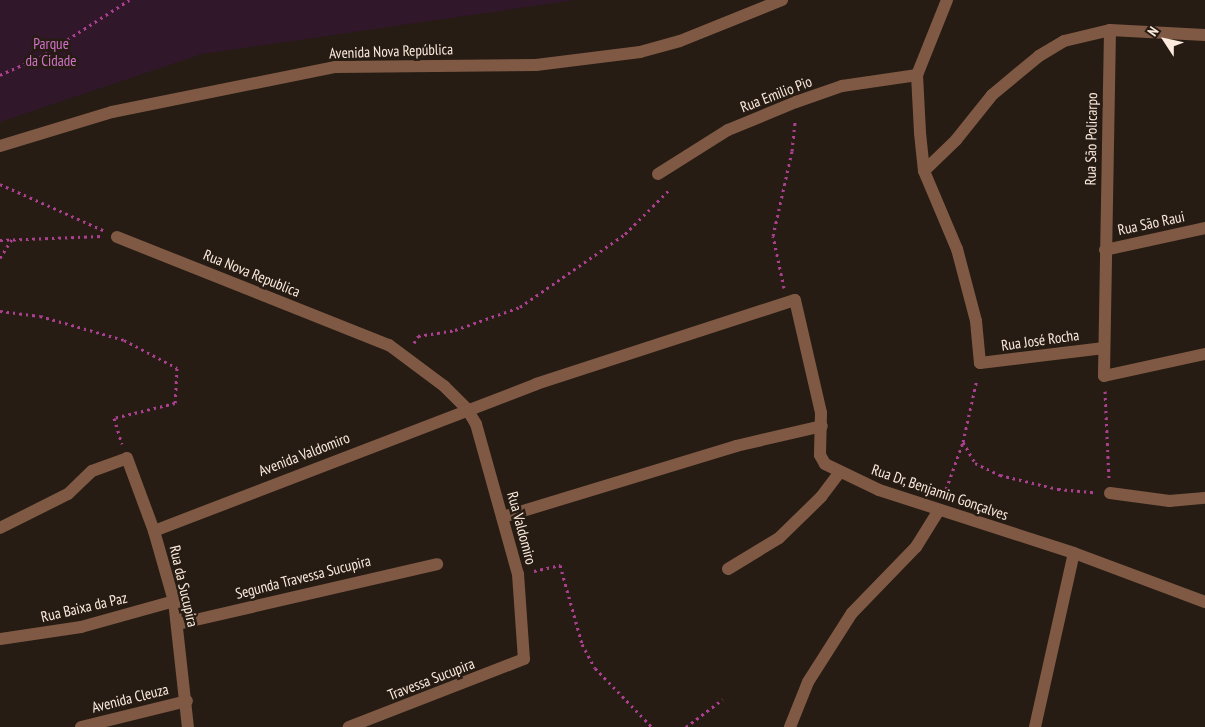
<!DOCTYPE html>
<html>
<head>
<meta charset="utf-8">
<style>
  body { margin:0 }
  #map { position:relative; width:1205px; height:727px; overflow:hidden; background:#261c13; font-family:"PT Sans Narrow",sans-serif }
  div>[style] { position:absolute }
  .green>* { inset:0; background:#301729 }
  .path>* { height:3px; margin-top:-1.5px; transform-origin:0; background:repeating-linear-gradient(90deg,#ac4090 0 2.5px,transparent 0 6.5px) }
  .minor>* { height:12px; margin:-6px; padding:0 6px; transform-origin:6px; border-radius:6px; background:#7f5944 }
  span { translate:-50% -50%; white-space:nowrap; text-align:center; line-height:1.15; -webkit-text-stroke:5px #261c13; paint-order:stroke }
  .park-label { font-size:15px; color:#d271cc }
  .street-label { font-size:15px; color:#fbeadd }
  .north { position:absolute; left:1140px; top:15px; width:50px; height:50px; -webkit-text-stroke:4px #261c13; paint-order:stroke; rotate:305deg; font-size:14px; font-weight:700; line-height:20px; text-align:center; color:#fbeadd }
  .north::after { content:''; display:block; margin:auto; width:18px; height:22px; background:#fbeadd; clip-path:polygon(50% 0,100% 100%,50% 72%,0 100%) }
</style>
</head>
<body>
<div id="map">
  <div class="green">
    <i style="clip-path:polygon(0 0,575px 0,202px 54px,0 122px)"></i>
  </div>
  <div class="path">
    <i style="left:0;top:75px;width:44px;rotate:-24.2deg"></i>
    <i style="left:40px;top:57px;width:106px;rotate:-32.6deg"></i>
    <i style="left:0;top:184px;width:113px;rotate:24.1deg"></i>
    <i style="left:0;top:240px;width:102px;rotate:-2.2deg"></i>
    <i style="left:0;top:258px;width:22px;rotate:-58deg"></i>
    <i style="left:784px;top:288px;width:53px;rotate:-101.9deg"></i>
    <i style="left:773px;top:236px;width:87px;rotate:-77.4deg"></i>
    <i style="left:792px;top:151px;width:31px;rotate:-84deg"></i>
    <i style="left:0;top:311px;width:40px;rotate:7.1deg"></i>
    <i style="left:40px;top:316px;width:87px;rotate:15.9deg"></i>
    <i style="left:124px;top:340px;width:60px;rotate:27.8deg"></i>
    <i style="left:177px;top:368px;width:35px;rotate:93deg"></i>
    <i style="left:175px;top:403px;width:63px;rotate:166.2deg"></i>
    <i style="left:114px;top:418px;width:27px;rotate:73deg"></i>
    <i style="left:414px;top:343px;width:8px;rotate:-60deg"></i>
    <i style="left:418px;top:336px;width:37px;rotate:-9deg"></i>
    <i style="left:455px;top:330px;width:69px;rotate:-19.5deg"></i>
    <i style="left:520px;top:307px;width:128px;rotate:-34.8deg"></i>
    <i style="left:625px;top:234px;width:64px;rotate:-45deg"></i>
    <i style="left:1105px;top:391px;width:87px;rotate:87.4deg"></i>
    <i style="left:963px;top:442px;width:24px;rotate:60deg"></i>
    <i style="left:975px;top:463px;width:28px;rotate:26deg"></i>
    <i style="left:1000px;top:475px;width:60px;rotate:13.6deg"></i>
    <i style="left:1058px;top:489px;width:36px;rotate:5deg"></i>
    <i style="left:944px;top:495px;width:56px;rotate:-70.3deg"></i>
    <i style="left:963px;top:442px;width:65px;rotate:-77.5deg"></i>
    <i style="left:534px;top:571px;width:27px;rotate:-13deg"></i>
    <i style="left:560px;top:565px;width:82px;rotate:74.4deg"></i>
    <i style="left:582px;top:644px;width:27px;rotate:62deg"></i>
    <i style="left:595px;top:668px;width:82px;rotate:46deg"></i>
    <i style="left:686px;top:727px;width:46px;rotate:-37.1deg"></i>
  </div>
  <div class="minor">
    <i style="left:947px;top:0;width:81px;rotate:111.8deg"></i>
    <i style="left:917px;top:75px;width:58px;rotate:87deg"></i>
    <i style="left:920px;top:133px;width:38px;rotate:84deg"></i>
    <i style="left:924px;top:171px;width:85px;rotate:67.1deg"></i>
    <i style="left:957px;top:249px;width:74px;rotate:75.2deg"></i>
    <i style="left:976px;top:321px;width:42px;rotate:84.6deg"></i>
    <i style="left:980px;top:363px;width:125px;rotate:-6.9deg"></i>
    <i style="left:1110px;top:30px;width:346px;rotate:91deg"></i>
    <i style="left:1104px;top:376px;width:103px;rotate:-12.3deg"></i>
    <i style="left:0;top:146px;width:117px;rotate:-16.9deg"></i>
    <i style="left:112px;top:112px;width:228px;rotate:-11.4deg"></i>
    <i style="left:336px;top:67px;width:200px;rotate:-0.6deg"></i>
    <i style="left:536px;top:65px;width:105px;rotate:-7.1deg"></i>
    <i style="left:640px;top:52px;width:41px;rotate:-15.4deg"></i>
    <i style="left:680px;top:41px;width:110px;rotate:-21.9deg"></i>
    <i style="left:924px;top:171px;width:45px;rotate:-44.1deg"></i>
    <i style="left:956px;top:140px;width:58px;rotate:-51.3deg"></i>
    <i style="left:992px;top:95px;width:61px;rotate:-39.7deg"></i>
    <i style="left:1039px;top:56px;width:29px;rotate:-31deg"></i>
    <i style="left:1064px;top:41px;width:47px;rotate:-13.4deg"></i>
    <i style="left:1110px;top:30px;width:95px;rotate:3deg"></i>
    <i style="left:658px;top:174px;width:83px;rotate:-32.2deg"></i>
    <i style="left:728px;top:130px;width:74px;rotate:-22.4deg"></i>
    <i style="left:796px;top:102px;width:49px;rotate:-19.2deg"></i>
    <i style="left:842px;top:86px;width:76px;rotate:-8.3deg"></i>
    <i style="left:117px;top:237px;width:293px;rotate:21.7deg"></i>
    <i style="left:389px;top:345px;width:69px;rotate:36.7deg"></i>
    <i style="left:444px;top:386px;width:33px;rotate:45deg"></i>
    <i style="left:467px;top:409px;width:17px;rotate:59deg"></i>
    <i style="left:476px;top:424px;width:156px;rotate:74.4deg"></i>
    <i style="left:518px;top:574px;width:85px;rotate:86deg"></i>
    <i style="left:524px;top:659px;width:188px;rotate:158.8deg"></i>
    <i style="left:1105px;top:250px;width:102px;rotate:-12.4deg"></i>
    <i style="left:1110px;top:493px;width:60px;rotate:7.7deg"></i>
    <i style="left:1169px;top:501px;width:36px;rotate:-5deg"></i>
    <i style="left:503px;top:517px;width:244px;rotate:-16.9deg"></i>
    <i style="left:736px;top:446px;width:88px;rotate:-13.1deg"></i>
    <i style="left:0;top:528px;width:76px;rotate:-26.6deg"></i>
    <i style="left:68px;top:494px;width:33px;rotate:-44deg"></i>
    <i style="left:92px;top:471px;width:37px;rotate:-20deg"></i>
    <i style="left:127px;top:458px;width:78px;rotate:69.7deg"></i>
    <i style="left:154px;top:531px;width:73px;rotate:74.1deg"></i>
    <i style="left:174px;top:601px;width:127px;rotate:83.7deg"></i>
    <i style="left:154px;top:531px;width:409px;rotate:-21deg"></i>
    <i style="left:536px;top:384px;width:272px;rotate:-18deg"></i>
    <i style="left:795px;top:300px;width:116px;rotate:77deg"></i>
    <i style="left:821px;top:413px;width:42px;rotate:91.4deg"></i>
    <i style="left:820px;top:455px;width:10px;rotate:61deg"></i>
    <i style="left:825px;top:464px;width:60px;rotate:25.7deg"></i>
    <i style="left:879px;top:490px;width:205px;rotate:17.9deg"></i>
    <i style="left:1074px;top:553px;width:140px;rotate:20.5deg"></i>
    <i style="left:728px;top:569px;width:60px;rotate:-31.3deg"></i>
    <i style="left:779px;top:538px;width:59px;rotate:-44.3deg"></i>
    <i style="left:821px;top:497px;width:31px;rotate:-53deg"></i>
    <i style="left:178px;top:624px;width:266px;rotate:-13deg"></i>
    <i style="left:0;top:639px;width:82px;rotate:-8.4deg"></i>
    <i style="left:81px;top:627px;width:97px;rotate:-15.6deg"></i>
    <i style="left:81px;top:727px;width:109px;rotate:-13.8deg"></i>
    <i style="left:790px;top:727px;width:48px;rotate:-68.2deg"></i>
    <i style="left:808px;top:682px;width:82px;rotate:-57.5deg"></i>
    <i style="left:852px;top:613px;width:92px;rotate:-45.9deg"></i>
    <i style="left:916px;top:547px;width:44px;rotate:-58.1deg"></i>
    <i style="left:1035px;top:727px;width:178px;rotate:-77.4deg"></i>
  </div>
  <div class="park-label">
    <span style="left:51px;top:52px">Parque<br>da Cidade</span>
  </div>
  <div class="street-label">
    <span style="left:391px;top:51px;rotate:-2deg">Avenida Nova República</span>
    <span style="left:776px;top:94px;rotate:-21deg">Rua Emilio Pio</span>
    <span style="left:1091px;top:139px;rotate:-89deg">Rua São Policarpo</span>
    <span style="left:1151px;top:223px;rotate:-12deg">Rua São Raui</span>
    <span style="left:252px;top:273px;rotate:22deg">Rua Nova Republica</span>
    <span style="left:1040px;top:340px;rotate:-8deg">Rua José Rocha</span>
    <span style="left:304px;top:454px;rotate:-21deg">Avenida Valdomiro</span>
    <span style="left:940px;top:492px;rotate:19deg">Rua Dr, Benjamin Gonçalves</span>
    <span style="left:522px;top:528px;rotate:75deg">Rua Valdomiro</span>
    <span style="left:303px;top:577px;rotate:-14deg">Segunda Travessa Sucupira</span>
    <span style="left:184px;top:586px;rotate:77deg">Rua da Sucupira</span>
    <span style="left:84px;top:607px;rotate:-13deg">Rua Baixa da Paz</span>
    <span style="left:431px;top:679px;rotate:-21deg">Travessa Sucupira</span>
    <span style="left:130px;top:698px;rotate:-14deg">Avenida Cleuza</span>
  </div>
  <div class="north">N</div>
</div>
</body>
</html>
